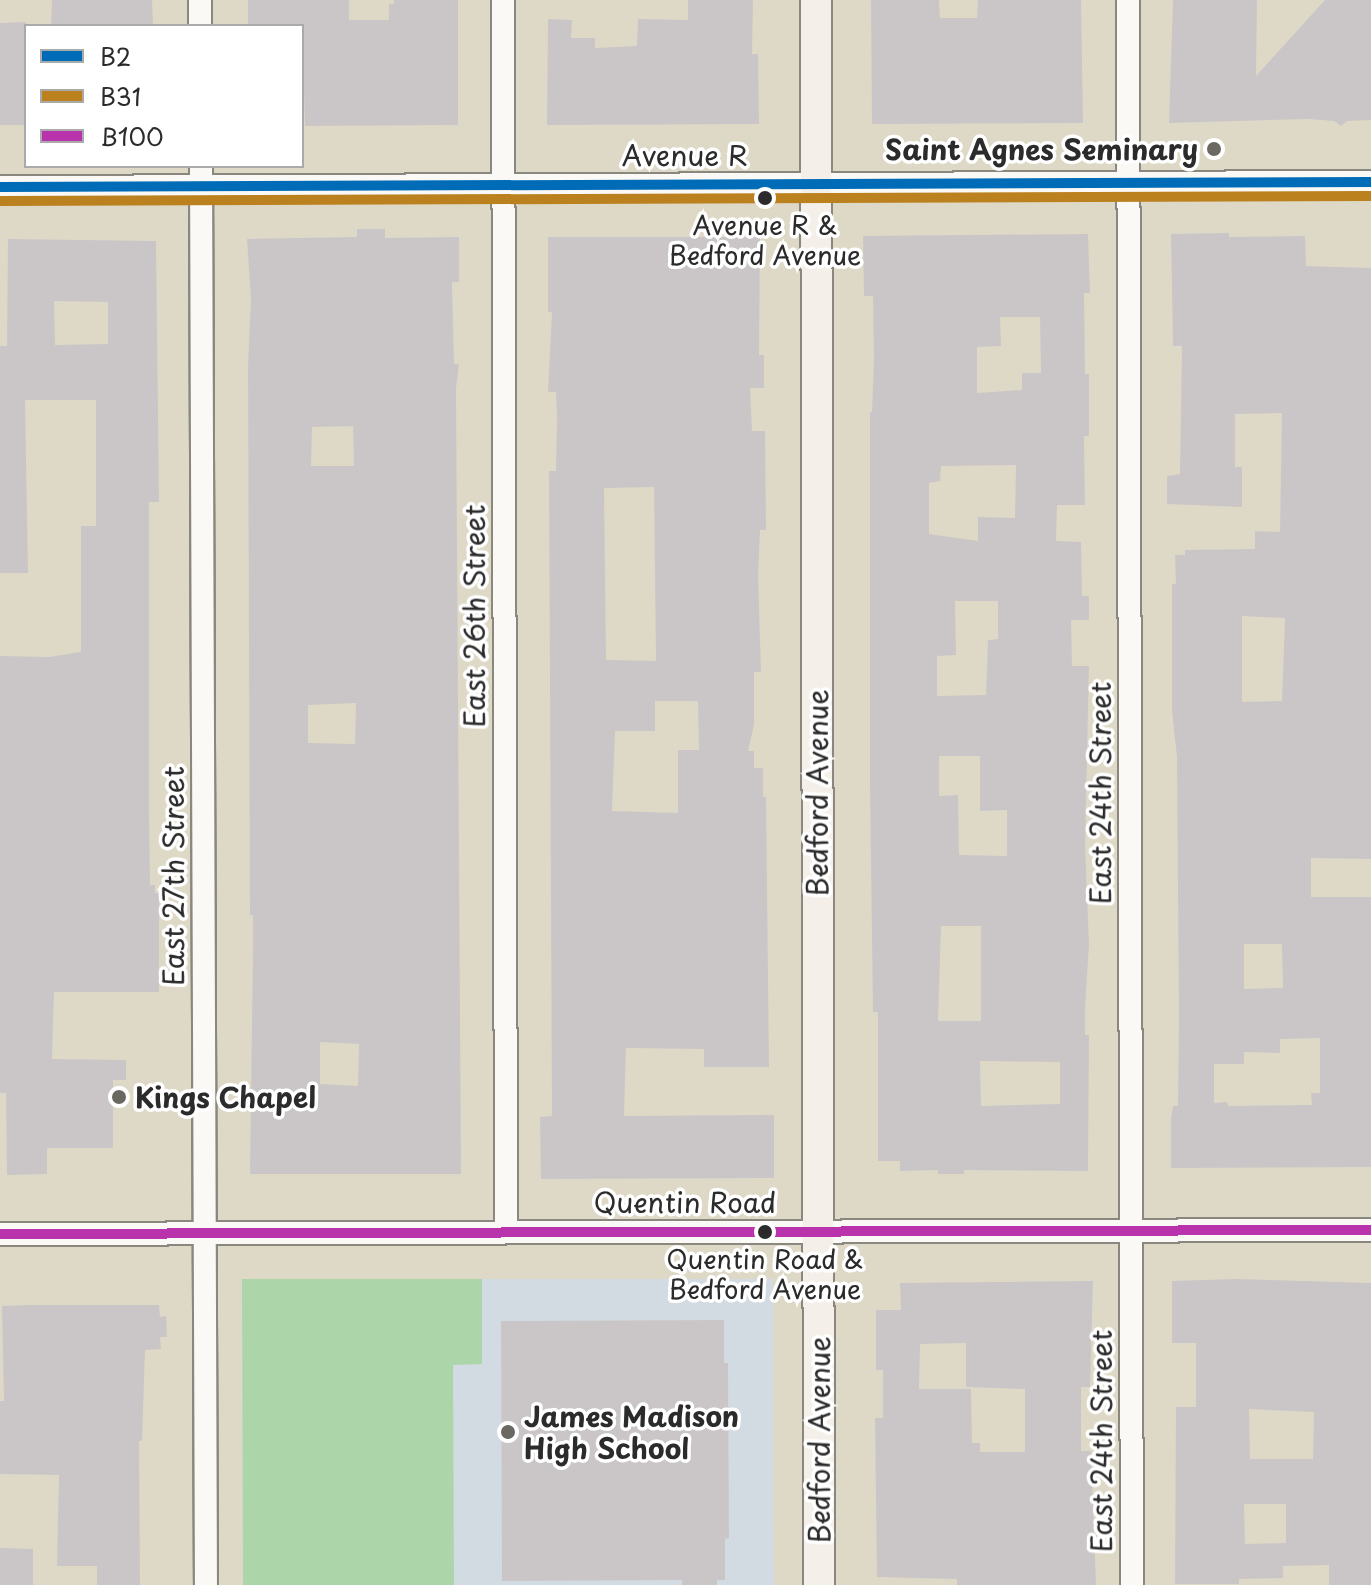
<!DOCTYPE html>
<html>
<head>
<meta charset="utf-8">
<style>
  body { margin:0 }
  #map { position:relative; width:1371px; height:1585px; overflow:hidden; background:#ded9c6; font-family:"Playpen Sans",sans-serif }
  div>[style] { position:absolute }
  .built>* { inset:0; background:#d2dbe2 }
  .green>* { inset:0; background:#acd6aa }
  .building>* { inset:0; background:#cac6c8 }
  .roads { filter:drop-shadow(2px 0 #8a887e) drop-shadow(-2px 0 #8a887e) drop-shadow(0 2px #8a887e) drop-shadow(0 -2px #8a887e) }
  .minor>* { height:22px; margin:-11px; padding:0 11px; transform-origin:11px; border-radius:11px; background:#faf9f6 }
  .secondary>* { height:30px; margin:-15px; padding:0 15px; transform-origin:15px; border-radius:15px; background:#f4f0e9 }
  .bus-1>* { height:10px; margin:-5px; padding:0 5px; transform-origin:5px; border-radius:5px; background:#006cb7 }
  .bus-2>* { height:10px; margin:-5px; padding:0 5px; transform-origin:5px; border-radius:5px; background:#bc811f }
  .bus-3>* { height:10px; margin:-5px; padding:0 5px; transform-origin:5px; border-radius:5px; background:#b933ad }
  .dots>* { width:22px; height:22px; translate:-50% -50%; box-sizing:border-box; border:4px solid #fff; border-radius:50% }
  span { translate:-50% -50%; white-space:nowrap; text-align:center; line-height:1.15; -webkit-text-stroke:7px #fff; paint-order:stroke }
  .bus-label { font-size:26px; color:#2b2b2b }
  .poi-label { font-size:28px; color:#2b2b2b; font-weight:700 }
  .right { translate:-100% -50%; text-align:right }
  .left { translate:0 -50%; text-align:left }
  .street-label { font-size:28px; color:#2b2b2b }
  .legend { position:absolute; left:24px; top:24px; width:280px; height:144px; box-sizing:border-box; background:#fff; border:2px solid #aaa; margin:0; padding:10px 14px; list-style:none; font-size:24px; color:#2b2b2b }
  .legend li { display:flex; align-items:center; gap:16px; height:40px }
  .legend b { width:40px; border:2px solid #aaa }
</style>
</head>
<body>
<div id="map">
  <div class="built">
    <i style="clip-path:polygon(242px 1279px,773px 1279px,774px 1585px,243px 1585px)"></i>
  </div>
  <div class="green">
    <i style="clip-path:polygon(242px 1279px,482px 1279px,482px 1364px,453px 1365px,454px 1585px,243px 1585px)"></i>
  </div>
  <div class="building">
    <i style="clip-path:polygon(52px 0,152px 0,153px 26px,51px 26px)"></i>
    <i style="clip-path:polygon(248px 0,349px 0,349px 20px,389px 20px,389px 4px,394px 4px,394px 0,458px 0,458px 125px,305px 126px,302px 26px,248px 26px)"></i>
    <i style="clip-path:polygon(688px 0,753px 0,752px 54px,758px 54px,759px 124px,547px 125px,548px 19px,572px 20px,571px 38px,595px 38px,595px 48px,637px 46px,638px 19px,688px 20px)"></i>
    <i style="clip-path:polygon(871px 0,939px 0,940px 18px,977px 18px,978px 0,1081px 0,1083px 123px,872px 124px)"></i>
    <i style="clip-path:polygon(1173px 0,1257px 0,1256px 76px,1325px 0,1371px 0,1371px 120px,1347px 121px,1341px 126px,1334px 121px,1308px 119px,1169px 123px)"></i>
    <i style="clip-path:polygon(26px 22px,26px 125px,0 125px,0 23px)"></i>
    <i style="clip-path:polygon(evenodd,357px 229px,385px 229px,385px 238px,459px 237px,459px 282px,452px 282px,454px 364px,459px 364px,456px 388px,461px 1174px,250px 1174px,253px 948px,253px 915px,250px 915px,248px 366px,251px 299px,247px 239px,357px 237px,357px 229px,353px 426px,354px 466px,311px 466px,312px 427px,353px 426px,357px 229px,356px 703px,355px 744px,308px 743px,308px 705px,356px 703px,357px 229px,320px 1042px,359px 1044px,358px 1086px,320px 1084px,320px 1042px)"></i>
    <i style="clip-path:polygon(evenodd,1229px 233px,1229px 237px,1305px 236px,1306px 266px,1371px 268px,1371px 859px,1311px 858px,1311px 897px,1371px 897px,1371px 1167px,1171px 1168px,1171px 1119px,1173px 1106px,1178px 1106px,1179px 1018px,1177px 757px,1172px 711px,1172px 584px,1176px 584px,1175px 555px,1185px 555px,1185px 550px,1255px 549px,1255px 531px,1280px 532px,1282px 413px,1235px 414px,1235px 467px,1242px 467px,1242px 507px,1167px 504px,1167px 476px,1180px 474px,1182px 346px,1173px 346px,1171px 234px,1229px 233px,1242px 616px,1285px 618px,1282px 701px,1242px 702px,1242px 616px,1229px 233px,1244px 944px,1282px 944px,1283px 988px,1244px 989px,1244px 944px,1229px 233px,1320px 1038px,1320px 1093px,1311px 1093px,1312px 1105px,1228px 1106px,1227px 1102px,1214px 1103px,1214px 1064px,1244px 1064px,1244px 1052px,1280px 1053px,1280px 1039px,1320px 1038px)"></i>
    <i style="clip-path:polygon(evenodd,1088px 234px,1090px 293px,1084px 293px,1085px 374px,1089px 374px,1089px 436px,1084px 436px,1085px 505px,1057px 505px,1056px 541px,1081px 542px,1082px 596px,1089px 596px,1089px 620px,1071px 620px,1072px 666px,1089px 666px,1085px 844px,1089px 944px,1085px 1008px,1085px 1035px,1089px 1035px,1088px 1171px,964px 1170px,964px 1174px,938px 1174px,938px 1170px,900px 1171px,900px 1161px,878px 1161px,878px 1012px,873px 1012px,870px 785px,870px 412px,872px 412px,874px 361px,873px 296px,864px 296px,863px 236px,1088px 234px,1000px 317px,1040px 317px,1041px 373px,1022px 373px,1022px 390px,977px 393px,977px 347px,1001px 346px,1000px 317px,1088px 234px,1016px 465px,1015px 518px,978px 517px,978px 541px,929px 534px,929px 483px,940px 481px,941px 466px,1016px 465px,1088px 234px,955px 601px,998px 601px,998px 639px,988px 640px,986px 695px,937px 696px,937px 656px,956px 655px,955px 601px,1088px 234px,939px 756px,980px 756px,980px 811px,1007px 810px,1007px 856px,959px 855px,958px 795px,939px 796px,939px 756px,1088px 234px,941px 926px,981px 926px,981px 1021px,938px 1021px,941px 926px,1088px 234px,980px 1061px,1060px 1062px,1060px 1104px,981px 1106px,980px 1061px)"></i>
    <i style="clip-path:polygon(evenodd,548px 237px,760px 237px,759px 355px,764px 355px,764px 388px,750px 388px,752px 431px,765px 431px,766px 530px,760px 530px,758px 576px,761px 672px,754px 672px,754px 725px,748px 751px,754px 751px,754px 768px,763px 768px,763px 797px,766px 797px,769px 1067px,704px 1067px,704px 1049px,626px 1048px,624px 1116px,774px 1115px,774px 1178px,541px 1179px,540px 1117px,552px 1116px,549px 471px,556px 471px,557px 418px,556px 392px,548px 392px,552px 312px,548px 312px,548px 237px,654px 487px,656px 661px,606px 660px,604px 488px,654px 487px,548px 237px,655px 701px,698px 701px,699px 750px,678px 750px,678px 813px,612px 811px,615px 731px,655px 731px,655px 701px)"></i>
    <i style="clip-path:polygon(evenodd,8px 239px,156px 241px,159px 502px,149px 502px,149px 811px,150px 885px,155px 885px,155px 893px,159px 893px,159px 992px,54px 992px,52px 1059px,126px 1060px,126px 1080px,113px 1080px,113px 1148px,47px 1148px,47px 1174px,7px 1175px,6px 1093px,0 1093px,0 656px,49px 657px,81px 652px,81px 526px,96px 526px,96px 400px,25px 400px,28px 573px,0 573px,0 346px,7px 346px,8px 239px,54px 301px,108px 302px,108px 344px,55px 345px,54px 301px)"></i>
    <i style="clip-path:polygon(evenodd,1235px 1279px,1371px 1283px,1371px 1585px,1329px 1585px,1329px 1565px,1283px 1566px,1283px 1578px,1239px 1579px,1239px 1584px,1175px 1584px,1176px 1407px,1196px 1407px,1196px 1343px,1172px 1343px,1172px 1281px,1235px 1279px,1249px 1409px,1314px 1412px,1313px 1459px,1250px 1459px,1249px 1409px,1235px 1279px,1244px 1504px,1286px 1504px,1286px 1543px,1245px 1544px,1244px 1504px)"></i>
    <i style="clip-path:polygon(evenodd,1093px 1281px,1090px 1387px,1081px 1387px,1081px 1451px,1091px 1451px,1096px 1585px,957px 1585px,957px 1579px,877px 1577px,875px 1418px,883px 1418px,883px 1370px,876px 1370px,876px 1310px,901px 1310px,900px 1283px,1093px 1281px,966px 1343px,966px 1387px,1025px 1389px,1025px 1452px,980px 1452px,980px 1443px,972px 1443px,971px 1389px,919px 1389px,920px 1344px,966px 1343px)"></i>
    <i style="clip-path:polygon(32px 1305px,159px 1305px,160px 1317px,166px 1316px,167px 1337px,160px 1337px,161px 1349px,145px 1350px,142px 1441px,139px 1441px,140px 1585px,97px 1585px,97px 1566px,57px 1566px,59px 1475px,0 1474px,0 1401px,4px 1401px,2px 1306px)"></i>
    <i style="clip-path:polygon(724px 1320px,724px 1363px,728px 1363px,729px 1538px,725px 1539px,725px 1580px,717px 1580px,717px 1585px,682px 1585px,682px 1580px,502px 1581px,501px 1321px)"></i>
    <i style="clip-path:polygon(0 1548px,33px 1549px,33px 1585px,0 1585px)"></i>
  </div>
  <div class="roads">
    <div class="minor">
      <i style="left:200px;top:0;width:26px;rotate:90deg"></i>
      <i style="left:503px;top:0;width:1232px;rotate:89.86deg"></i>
      <i style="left:1128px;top:0;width:1585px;rotate:89.86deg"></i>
      <i style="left:201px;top:166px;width:1419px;rotate:89.8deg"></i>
      <i style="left:0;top:187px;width:1371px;rotate:-0.21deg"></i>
      <i style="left:0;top:1234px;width:1371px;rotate:-0.17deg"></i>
    </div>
    <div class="secondary">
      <i style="left:816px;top:0;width:1585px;rotate:89.89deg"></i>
    </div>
  </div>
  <div class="bus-1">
    <i style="left:0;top:187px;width:1371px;rotate:-0.21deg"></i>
  </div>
  <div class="bus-2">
    <i style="left:0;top:201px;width:1371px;rotate:-0.21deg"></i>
  </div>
  <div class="bus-3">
    <i style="left:0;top:1234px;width:1371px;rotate:-0.17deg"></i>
  </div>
  <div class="dots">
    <i style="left:1214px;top:149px;background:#6a6861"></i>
    <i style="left:765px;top:198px;background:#2b2b2b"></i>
    <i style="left:119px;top:1097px;background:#6a6861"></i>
    <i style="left:765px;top:1232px;background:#2b2b2b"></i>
    <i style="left:508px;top:1432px;background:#6a6861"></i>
  </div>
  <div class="bus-label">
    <span style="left:765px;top:240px">Avenue R &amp;<br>Bedford Avenue</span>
    <span style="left:765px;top:1274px">Quentin Road &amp;<br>Bedford Avenue</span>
  </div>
  <div class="poi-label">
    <span class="right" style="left:1198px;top:149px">Saint Agnes Seminary</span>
    <span class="left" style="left:135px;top:1097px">Kings Chapel</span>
    <span class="left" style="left:524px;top:1432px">James Madison<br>High School</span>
  </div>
  <div class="street-label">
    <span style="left:685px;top:155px">Avenue R</span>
    <span style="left:474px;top:616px;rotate:-90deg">East 26th Street</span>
    <span style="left:817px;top:793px;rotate:-90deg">Bedford Avenue</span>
    <span style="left:1100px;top:793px;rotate:-90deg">East 24th Street</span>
    <span style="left:173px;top:876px;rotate:-90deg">East 27th Street</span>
    <span style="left:685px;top:1202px">Quentin Road</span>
    <span style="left:819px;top:1440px;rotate:-90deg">Bedford Avenue</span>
    <span style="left:1101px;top:1441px;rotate:-90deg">East 24th Street</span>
  </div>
  <ul class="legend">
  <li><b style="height:10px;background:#006cb7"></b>B2</li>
  <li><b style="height:10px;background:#bc811f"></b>B31</li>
  <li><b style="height:10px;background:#b933ad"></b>B100</li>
  </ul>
</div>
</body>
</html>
